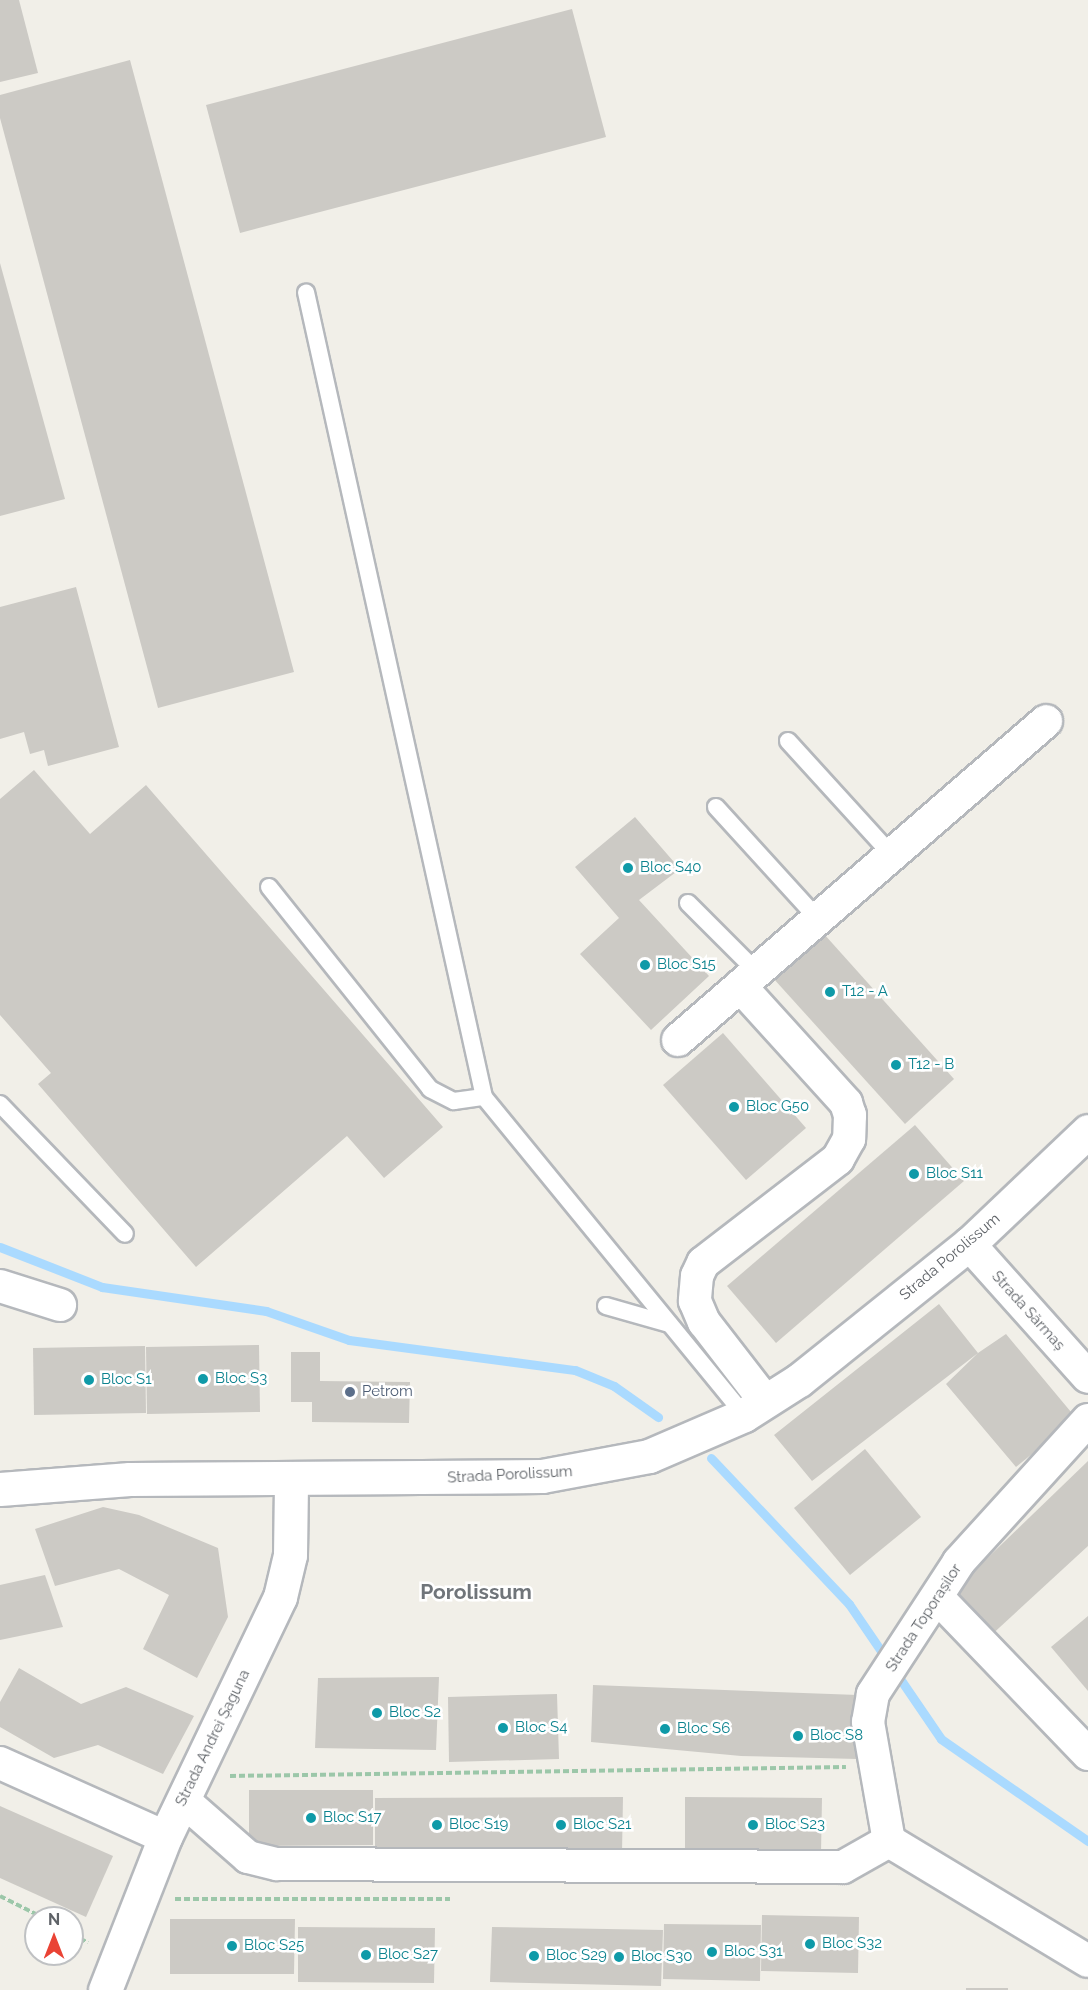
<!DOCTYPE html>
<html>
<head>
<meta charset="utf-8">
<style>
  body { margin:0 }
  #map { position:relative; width:1088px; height:1990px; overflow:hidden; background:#f1efe8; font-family:Raleway,sans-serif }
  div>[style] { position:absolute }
  .stream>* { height:9px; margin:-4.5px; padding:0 4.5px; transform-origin:4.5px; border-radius:4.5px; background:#aadaff }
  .building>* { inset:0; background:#cccac5 }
  .path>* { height:4px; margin-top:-2px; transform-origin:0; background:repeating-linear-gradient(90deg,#9cc7a9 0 6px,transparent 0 9px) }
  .roads { filter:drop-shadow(2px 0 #b5b8bc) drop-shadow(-2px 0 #b5b8bc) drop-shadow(0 2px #b5b8bc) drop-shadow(0 -2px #b5b8bc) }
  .lane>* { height:16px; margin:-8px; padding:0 8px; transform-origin:8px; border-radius:8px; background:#fff }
  .street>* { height:32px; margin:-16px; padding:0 16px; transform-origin:16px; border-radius:16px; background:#fff }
  .secondary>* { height:33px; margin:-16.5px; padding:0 16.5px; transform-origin:16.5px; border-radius:16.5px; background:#fff }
  .dots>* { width:16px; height:16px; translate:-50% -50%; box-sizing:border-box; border:3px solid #fff; border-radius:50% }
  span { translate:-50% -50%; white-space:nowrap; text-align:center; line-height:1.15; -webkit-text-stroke:5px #fff; paint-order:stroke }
  .culture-label { font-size:15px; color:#0d838f }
  .left { translate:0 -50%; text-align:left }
  .street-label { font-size:15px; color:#5f6368 }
  .service-label { font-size:15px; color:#4e5e75 }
  .district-label { font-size:21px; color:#70757a; font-weight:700 }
  .north { position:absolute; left:24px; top:1906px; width:60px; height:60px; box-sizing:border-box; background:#fff; border:2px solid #bfc1c3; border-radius:50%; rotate:0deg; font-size:16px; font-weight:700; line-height:24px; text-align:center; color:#5f6368 }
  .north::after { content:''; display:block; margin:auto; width:21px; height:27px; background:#ea4335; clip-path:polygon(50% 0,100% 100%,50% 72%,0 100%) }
</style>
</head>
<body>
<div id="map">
  <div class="stream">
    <i style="left:0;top:1247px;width:110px;rotate:21.4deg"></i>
    <i style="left:102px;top:1287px;width:166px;rotate:8.3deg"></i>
    <i style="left:266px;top:1311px;width:88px;rotate:19.3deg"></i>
    <i style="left:349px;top:1340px;width:228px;rotate:7.6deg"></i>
    <i style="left:575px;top:1370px;width:42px;rotate:22.3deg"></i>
    <i style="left:614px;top:1386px;width:54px;rotate:35.2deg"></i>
    <i style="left:711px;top:1458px;width:201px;rotate:46.6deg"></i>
    <i style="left:849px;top:1604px;width:163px;rotate:55.7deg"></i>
    <i style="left:941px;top:1739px;width:179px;rotate:34.8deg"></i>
  </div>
  <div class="building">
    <i style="clip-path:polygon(0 0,19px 0,38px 73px,0 82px)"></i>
    <i style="clip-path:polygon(572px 9px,606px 137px,240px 233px,206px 105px)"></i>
    <i style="clip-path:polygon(130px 60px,294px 672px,158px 708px,0 118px,0 95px)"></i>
    <i style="clip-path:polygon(0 263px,65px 499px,0 516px)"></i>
    <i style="clip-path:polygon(76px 587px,119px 747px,48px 766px,44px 750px,30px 754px,24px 732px,0 739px,0 607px)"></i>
    <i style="clip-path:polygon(34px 770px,90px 834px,146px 785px,443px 1127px,384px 1178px,347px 1136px,196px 1267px,38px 1084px,51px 1073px,0 1015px,0 799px)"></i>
    <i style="clip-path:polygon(635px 817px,680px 869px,639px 900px,709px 976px,651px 1030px,580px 954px,619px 918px,575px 867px)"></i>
    <i style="clip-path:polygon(824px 934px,954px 1079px,905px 1124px,773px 978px)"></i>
    <i style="clip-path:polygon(723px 1033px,806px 1128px,746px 1180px,663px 1085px)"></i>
    <i style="clip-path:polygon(915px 1125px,964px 1181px,776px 1343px,727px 1286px)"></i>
    <i style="clip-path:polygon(939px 1304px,978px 1353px,1006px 1334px,1076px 1418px,1016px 1467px,946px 1384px,978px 1353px,812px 1481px,774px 1435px)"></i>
    <i style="clip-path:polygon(259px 1345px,260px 1412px,147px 1414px,146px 1347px)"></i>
    <i style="clip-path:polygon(145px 1346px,146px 1413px,34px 1415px,33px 1348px)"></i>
    <i style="clip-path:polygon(291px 1352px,320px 1352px,320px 1381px,410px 1382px,409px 1423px,312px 1422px,312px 1402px,291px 1402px)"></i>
    <i style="clip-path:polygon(865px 1449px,921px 1517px,850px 1575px,794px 1508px)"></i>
    <i style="clip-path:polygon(1088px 1461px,1088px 1546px,987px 1639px,948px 1596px)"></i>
    <i style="clip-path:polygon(103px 1507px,139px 1515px,218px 1548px,228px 1617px,197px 1678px,143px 1649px,169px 1595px,119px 1569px,55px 1586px,35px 1529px)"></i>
    <i style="clip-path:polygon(45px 1575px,63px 1627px,0 1640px,0 1585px)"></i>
    <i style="clip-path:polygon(1088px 1616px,1088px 1691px,1051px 1647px)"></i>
    <i style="clip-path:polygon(19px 1668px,81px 1704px,126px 1687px,194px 1716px,163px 1774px,98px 1745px,54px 1758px,0 1727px,0 1702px)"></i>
    <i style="clip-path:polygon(439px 1677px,436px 1750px,315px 1748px,318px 1678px)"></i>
    <i style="clip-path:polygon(593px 1685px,858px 1695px,857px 1759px,741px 1756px,591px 1742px)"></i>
    <i style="clip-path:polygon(557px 1694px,559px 1759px,449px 1762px,448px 1697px)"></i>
    <i style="clip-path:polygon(249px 1790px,373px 1790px,373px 1845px,249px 1846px)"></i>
    <i style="clip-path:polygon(623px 1797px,622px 1853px,375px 1853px,375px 1798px)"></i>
    <i style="clip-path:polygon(685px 1797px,822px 1798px,821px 1853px,685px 1852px)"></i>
    <i style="clip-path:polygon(0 1806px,113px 1856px,86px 1917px,0 1878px)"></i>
    <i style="clip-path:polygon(762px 1915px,859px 1917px,858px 1973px,761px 1971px)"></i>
    <i style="clip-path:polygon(170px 1919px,295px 1919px,294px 1974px,170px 1974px)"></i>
    <i style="clip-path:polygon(664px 1924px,761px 1925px,760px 1981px,663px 1979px)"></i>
    <i style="clip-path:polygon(298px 1927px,435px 1928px,434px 1983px,298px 1982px)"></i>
    <i style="clip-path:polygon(492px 1927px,663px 1930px,661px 1986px,490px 1982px)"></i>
    <i style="clip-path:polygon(966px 1988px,1008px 1988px,1008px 1990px,966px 1990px)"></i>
  </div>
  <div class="path">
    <i style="left:230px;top:1776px;width:616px;rotate:-0.84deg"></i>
    <i style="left:0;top:1896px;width:49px;rotate:26.6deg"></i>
    <i style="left:175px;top:1899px;width:275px"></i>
    <i style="left:72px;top:1934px;width:18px;rotate:29deg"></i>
  </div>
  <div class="roads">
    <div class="lane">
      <i style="left:788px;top:741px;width:153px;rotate:47.7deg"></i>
      <i style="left:716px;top:807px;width:150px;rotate:47.7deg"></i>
      <i style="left:269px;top:887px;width:258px;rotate:51.4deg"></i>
      <i style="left:430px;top:1089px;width:27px;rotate:27deg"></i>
      <i style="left:454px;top:1101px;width:30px;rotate:-8deg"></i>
      <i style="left:484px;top:1097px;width:824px;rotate:-102.47deg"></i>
      <i style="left:688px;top:903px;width:96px;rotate:45deg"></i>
      <i style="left:484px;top:1097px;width:411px;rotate:50.7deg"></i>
      <i style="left:0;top:1104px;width:180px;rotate:46.1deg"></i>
      <i style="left:606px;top:1306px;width:66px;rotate:15.9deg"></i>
    </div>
    <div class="street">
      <i style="left:740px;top:986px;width:158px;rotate:47.8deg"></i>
      <i style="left:846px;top:1103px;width:13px;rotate:72deg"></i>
      <i style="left:850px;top:1115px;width:24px;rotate:92deg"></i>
      <i style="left:849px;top:1139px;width:23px;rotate:119deg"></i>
      <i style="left:838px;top:1159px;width:170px;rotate:142.4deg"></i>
      <i style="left:703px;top:1263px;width:14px;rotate:115deg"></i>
      <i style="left:697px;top:1276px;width:25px;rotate:95deg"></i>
      <i style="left:695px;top:1301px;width:23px;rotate:67deg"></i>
      <i style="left:704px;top:1322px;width:100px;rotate:52.3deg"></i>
      <i style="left:678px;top:1040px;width:487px;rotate:-40.9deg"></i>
      <i style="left:969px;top:1244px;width:178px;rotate:48.2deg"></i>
      <i style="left:0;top:1286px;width:63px;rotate:17.6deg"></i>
      <i style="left:1088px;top:1420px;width:192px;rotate:132.3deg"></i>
      <i style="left:959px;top:1562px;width:158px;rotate:123.1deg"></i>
      <i style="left:873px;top:1694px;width:28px;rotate:100deg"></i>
      <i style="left:868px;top:1722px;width:121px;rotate:80deg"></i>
      <i style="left:889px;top:1841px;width:232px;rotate:31.1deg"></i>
      <i style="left:937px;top:1597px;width:218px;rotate:46.1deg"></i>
      <i style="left:0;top:1763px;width:181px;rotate:24.2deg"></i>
      <i style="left:184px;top:1801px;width:85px;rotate:41.2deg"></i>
      <i style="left:248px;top:1857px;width:30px;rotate:14deg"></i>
      <i style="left:277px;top:1864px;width:566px;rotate:0.3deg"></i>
      <i style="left:843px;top:1867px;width:53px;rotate:-29.5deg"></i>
    </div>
    <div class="secondary">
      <i style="left:0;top:1489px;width:130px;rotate:-4.4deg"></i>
      <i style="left:130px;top:1479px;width:412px;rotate:-0.4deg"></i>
      <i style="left:542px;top:1476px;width:109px;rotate:-10.6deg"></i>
      <i style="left:649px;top:1456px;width:103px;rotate:-23.3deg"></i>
      <i style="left:744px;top:1415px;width:65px;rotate:-32.5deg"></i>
      <i style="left:799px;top:1380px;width:218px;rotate:-38.7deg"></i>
      <i style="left:969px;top:1244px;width:164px;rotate:-43.5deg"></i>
      <i style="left:105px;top:1990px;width:164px;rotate:-68.6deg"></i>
      <i style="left:165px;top:1837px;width:266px;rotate:-64.4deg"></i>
      <i style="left:280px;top:1597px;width:43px;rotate:-76.6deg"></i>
      <i style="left:290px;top:1555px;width:74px;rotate:-89.2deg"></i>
    </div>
  </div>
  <div class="dots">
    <i style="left:628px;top:868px;background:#0f9aa8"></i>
    <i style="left:645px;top:965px;background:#0f9aa8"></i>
    <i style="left:830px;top:992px;background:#0f9aa8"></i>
    <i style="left:896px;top:1065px;background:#0f9aa8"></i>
    <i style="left:734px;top:1107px;background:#0f9aa8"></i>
    <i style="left:914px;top:1174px;background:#0f9aa8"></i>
    <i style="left:203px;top:1379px;background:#0f9aa8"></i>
    <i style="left:89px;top:1380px;background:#0f9aa8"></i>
    <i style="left:350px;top:1392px;background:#5c6f8a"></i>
    <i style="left:377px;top:1713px;background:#0f9aa8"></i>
    <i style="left:503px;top:1728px;background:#0f9aa8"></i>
    <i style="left:665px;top:1729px;background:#0f9aa8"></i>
    <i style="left:798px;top:1736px;background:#0f9aa8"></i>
    <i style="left:311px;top:1818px;background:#0f9aa8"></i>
    <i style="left:437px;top:1825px;background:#0f9aa8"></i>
    <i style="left:561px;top:1825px;background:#0f9aa8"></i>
    <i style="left:753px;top:1825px;background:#0f9aa8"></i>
    <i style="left:810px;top:1944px;background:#0f9aa8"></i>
    <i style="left:232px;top:1946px;background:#0f9aa8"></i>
    <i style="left:712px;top:1952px;background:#0f9aa8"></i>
    <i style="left:366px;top:1955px;background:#0f9aa8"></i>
    <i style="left:534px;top:1956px;background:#0f9aa8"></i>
    <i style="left:619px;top:1957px;background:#0f9aa8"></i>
  </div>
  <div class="culture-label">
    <span class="left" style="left:640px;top:868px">Bloc S40</span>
    <span class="left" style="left:657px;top:965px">Bloc S15</span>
    <span class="left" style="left:842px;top:992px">T12 - A</span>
    <span class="left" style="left:908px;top:1065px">T12 - B</span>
    <span class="left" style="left:746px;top:1107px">Bloc G50</span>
    <span class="left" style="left:926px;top:1174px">Bloc S11</span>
    <span class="left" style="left:215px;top:1379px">Bloc S3</span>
    <span class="left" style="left:101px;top:1380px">Bloc S1</span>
    <span class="left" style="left:389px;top:1713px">Bloc S2</span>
    <span class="left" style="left:515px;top:1728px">Bloc S4</span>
    <span class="left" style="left:677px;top:1729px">Bloc S6</span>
    <span class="left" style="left:810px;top:1736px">Bloc S8</span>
    <span class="left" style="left:323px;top:1818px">Bloc S17</span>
    <span class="left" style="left:449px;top:1825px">Bloc S19</span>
    <span class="left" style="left:573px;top:1825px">Bloc S21</span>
    <span class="left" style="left:765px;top:1825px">Bloc S23</span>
    <span class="left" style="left:822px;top:1944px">Bloc S32</span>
    <span class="left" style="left:244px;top:1946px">Bloc S25</span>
    <span class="left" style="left:724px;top:1952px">Bloc S31</span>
    <span class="left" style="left:378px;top:1955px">Bloc S27</span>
    <span class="left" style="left:546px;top:1956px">Bloc S29</span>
    <span class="left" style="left:631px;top:1957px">Bloc S30</span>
  </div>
  <div class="street-label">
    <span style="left:950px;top:1257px;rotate:-40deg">Strada Porolissum</span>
    <span style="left:1028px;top:1311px;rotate:48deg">Strada Sărmaș</span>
    <span style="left:510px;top:1475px;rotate:-3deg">Strada Porolissum</span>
    <span style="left:924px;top:1618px;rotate:-57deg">Strada Toporașilor</span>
    <span style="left:213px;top:1738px;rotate:-64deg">Strada Andrei Șaguna</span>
  </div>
  <div class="service-label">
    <span class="left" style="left:362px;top:1392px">Petrom</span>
  </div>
  <div class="district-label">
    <span style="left:476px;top:1592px">Porolissum</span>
  </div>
  <div class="north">N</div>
</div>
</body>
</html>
